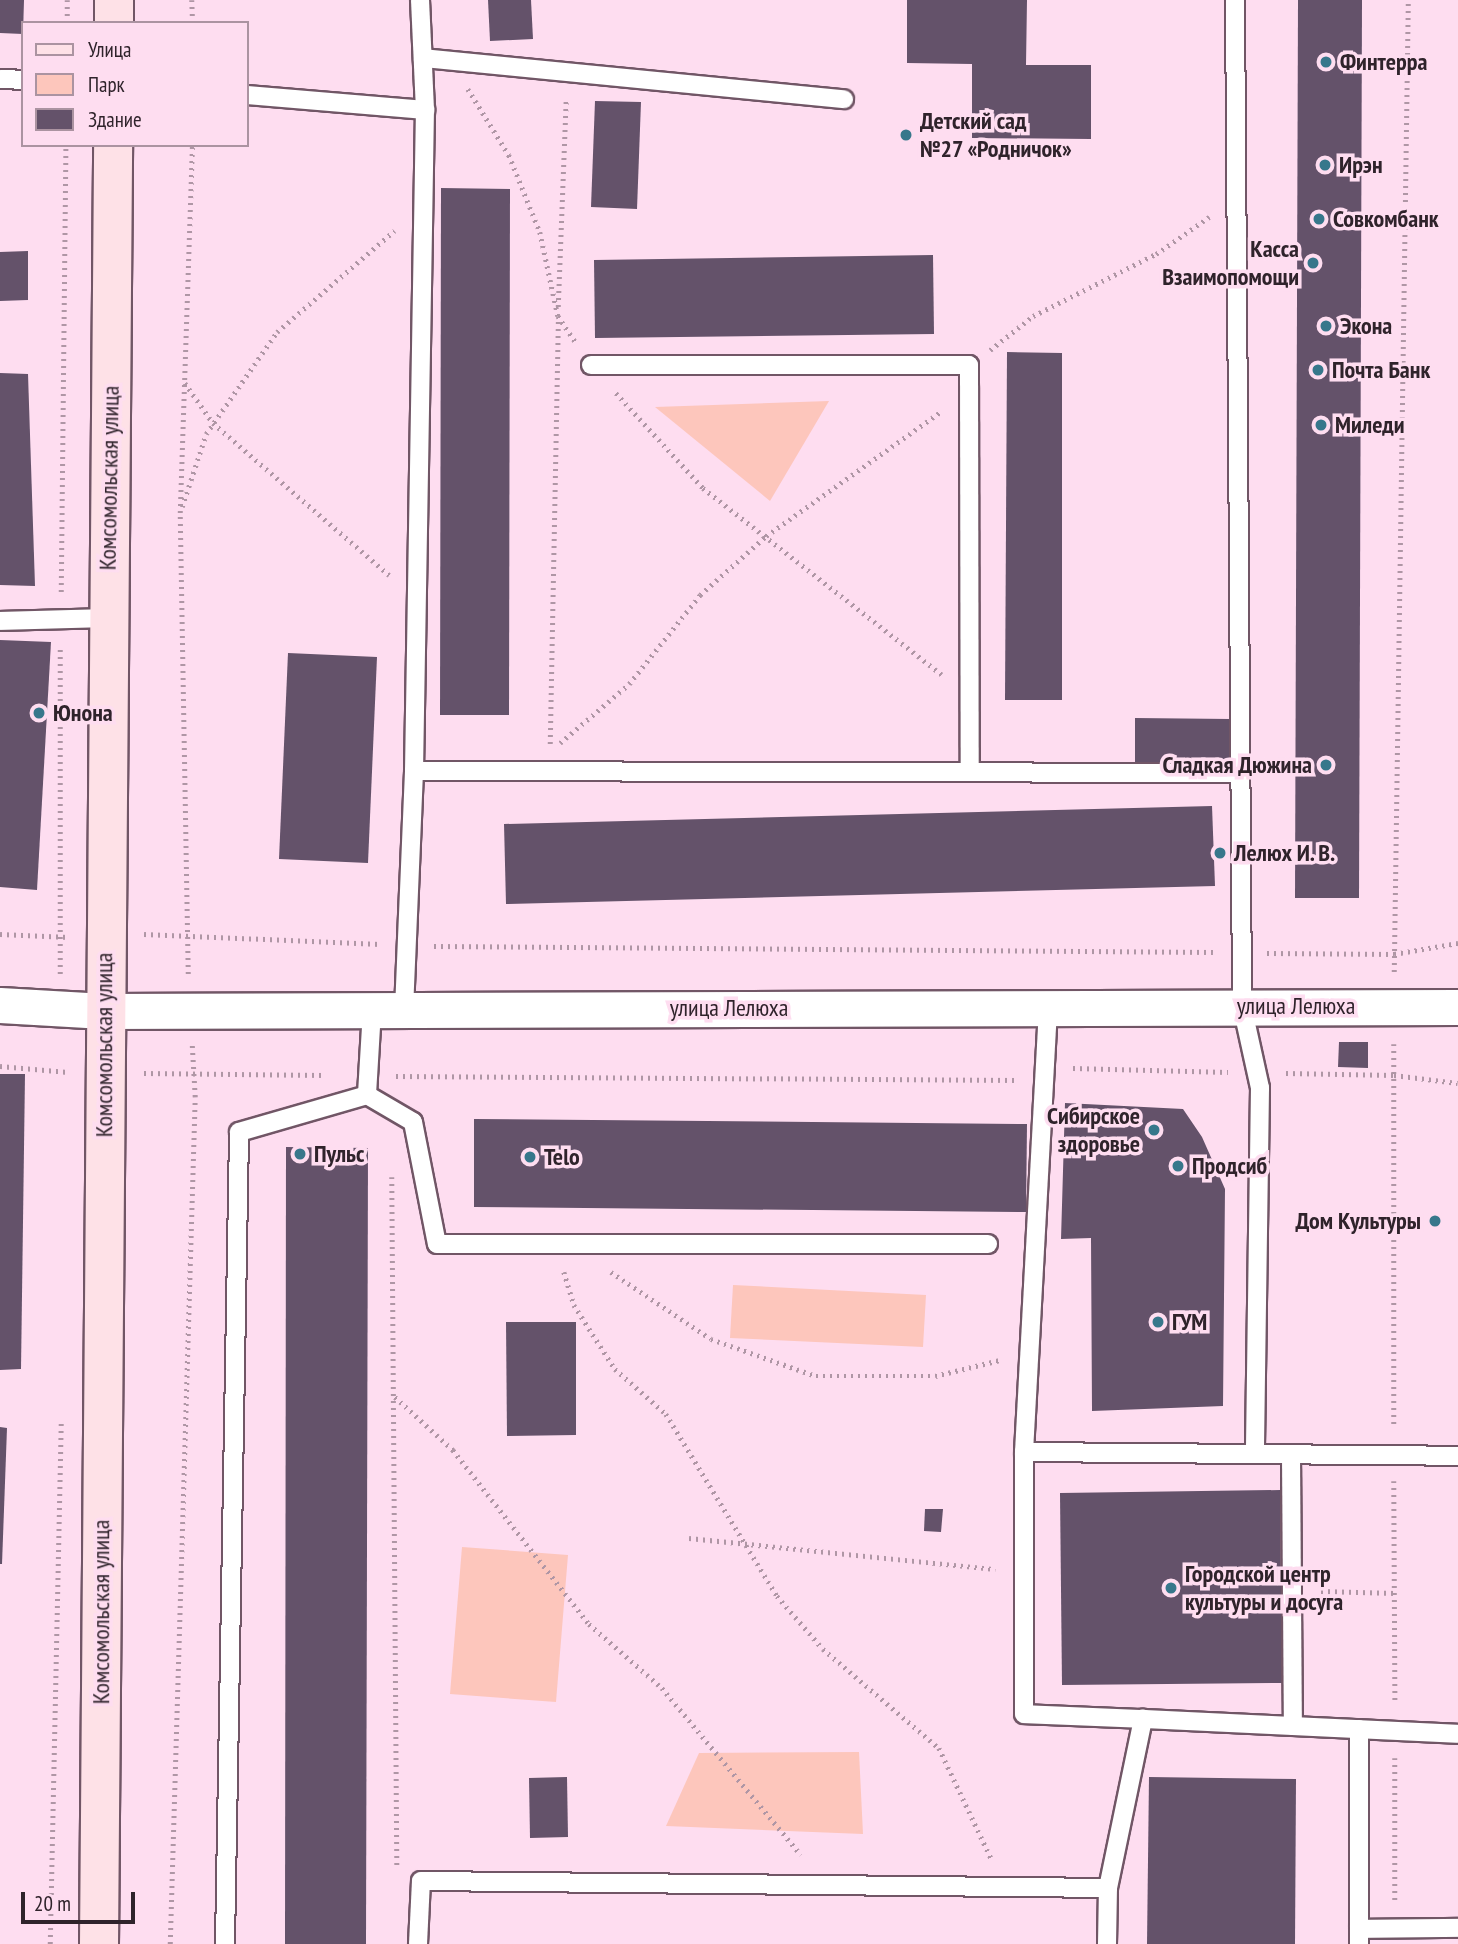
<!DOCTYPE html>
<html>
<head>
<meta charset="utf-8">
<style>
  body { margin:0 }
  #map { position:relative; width:1458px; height:1944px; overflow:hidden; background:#feddf0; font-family:"PT Sans Narrow",sans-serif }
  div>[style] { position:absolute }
  .green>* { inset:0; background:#fdc6bc }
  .building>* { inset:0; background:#64526a }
  .path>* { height:4.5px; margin-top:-2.25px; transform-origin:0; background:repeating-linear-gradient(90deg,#af96a5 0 2px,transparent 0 7px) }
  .roads { filter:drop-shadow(2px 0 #715666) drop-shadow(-2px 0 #715666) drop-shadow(0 2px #715666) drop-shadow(0 -2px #715666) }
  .lane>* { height:18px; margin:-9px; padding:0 9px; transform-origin:9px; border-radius:9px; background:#fff }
  .street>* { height:35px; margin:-17.5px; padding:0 17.5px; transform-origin:17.5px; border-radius:17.5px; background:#fff }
  .secondary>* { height:38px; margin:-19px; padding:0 19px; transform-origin:19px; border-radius:19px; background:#fee1e7 }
  .dots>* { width:19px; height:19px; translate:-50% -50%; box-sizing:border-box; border:4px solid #feddf0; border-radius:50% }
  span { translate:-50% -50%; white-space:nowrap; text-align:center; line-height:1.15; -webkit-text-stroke:7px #feddf0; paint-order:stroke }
  .poi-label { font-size:24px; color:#2f232b; font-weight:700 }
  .left { translate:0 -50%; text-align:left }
  .right { translate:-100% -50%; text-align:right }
  .street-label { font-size:24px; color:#2f232b }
  .legend { position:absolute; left:21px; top:21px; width:228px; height:126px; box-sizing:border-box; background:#feddf0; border:2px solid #ab93a1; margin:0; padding:9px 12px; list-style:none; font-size:21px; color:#2f232b }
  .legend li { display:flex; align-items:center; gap:14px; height:35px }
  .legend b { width:35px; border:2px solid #ab93a1 }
  .scale { position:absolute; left:21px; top:1892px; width:114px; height:32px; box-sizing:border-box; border:4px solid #2f232b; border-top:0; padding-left:9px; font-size:21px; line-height:24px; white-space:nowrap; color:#2f232b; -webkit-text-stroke:5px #feddf0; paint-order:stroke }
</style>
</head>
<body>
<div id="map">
  <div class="green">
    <i style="clip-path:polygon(829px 401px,770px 501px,655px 407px)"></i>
    <i style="clip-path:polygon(733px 1285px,926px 1295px,923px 1347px,730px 1338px)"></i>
    <i style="clip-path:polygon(462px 1547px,568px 1555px,556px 1702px,450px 1694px)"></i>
    <i style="clip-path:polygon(859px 1752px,863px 1834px,666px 1826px,699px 1753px)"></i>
  </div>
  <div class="building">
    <i style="clip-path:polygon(0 0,24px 0,23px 34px,0 33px)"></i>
    <i style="clip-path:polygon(488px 0,531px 0,533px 39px,490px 41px)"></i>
    <i style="clip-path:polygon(907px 0,1027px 0,1026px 65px,1091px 65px,1091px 139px,972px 138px,972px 64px,907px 63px)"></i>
    <i style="clip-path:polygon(1298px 0,1362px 0,1359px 898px,1295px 898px)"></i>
    <i style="clip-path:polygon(595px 101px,641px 102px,637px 209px,591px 207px)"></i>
    <i style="clip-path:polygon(441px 188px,510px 189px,509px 715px,440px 715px)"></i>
    <i style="clip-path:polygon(28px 251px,28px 300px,0 301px,0 252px)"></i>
    <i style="clip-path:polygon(933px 255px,934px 334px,595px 338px,594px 260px)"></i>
    <i style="clip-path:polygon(1007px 352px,1062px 353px,1062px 700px,1005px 700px)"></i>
    <i style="clip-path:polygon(0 373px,28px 374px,35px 586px,0 585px)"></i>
    <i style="clip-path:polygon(0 640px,51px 642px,37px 890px,0 887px)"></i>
    <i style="clip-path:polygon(288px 653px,377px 657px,368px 863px,279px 859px)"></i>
    <i style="clip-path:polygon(1135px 718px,1230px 719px,1229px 764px,1135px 763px)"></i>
    <i style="clip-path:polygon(1212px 806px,1215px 886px,506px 904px,504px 824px)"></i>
    <i style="clip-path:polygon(1339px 1042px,1368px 1042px,1368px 1068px,1338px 1067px)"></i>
    <i style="clip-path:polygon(0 1074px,25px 1074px,21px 1369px,0 1370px)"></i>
    <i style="clip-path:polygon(1065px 1103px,1183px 1109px,1202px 1137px,1225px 1189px,1223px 1406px,1092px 1411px,1091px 1238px,1061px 1239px)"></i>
    <i style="clip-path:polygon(474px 1119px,1027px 1124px,1026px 1212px,474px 1207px)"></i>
    <i style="clip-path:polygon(286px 1147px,368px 1148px,366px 1944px,285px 1944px)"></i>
    <i style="clip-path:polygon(506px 1322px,576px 1322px,576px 1435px,507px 1436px)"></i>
    <i style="clip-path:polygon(0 1427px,7px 1428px,2px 1564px,0 1564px)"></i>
    <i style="clip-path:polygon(1280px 1490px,1282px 1683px,1062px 1685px,1060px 1493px)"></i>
    <i style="clip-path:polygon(925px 1509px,943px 1509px,941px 1532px,924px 1531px)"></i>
    <i style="clip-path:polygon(567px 1777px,568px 1837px,530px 1838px,529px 1778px)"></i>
    <i style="clip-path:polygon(1149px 1777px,1296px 1779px,1295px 1944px,1147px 1944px)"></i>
  </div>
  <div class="path">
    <i style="left:192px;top:0;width:23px;rotate:88deg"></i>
    <i style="left:67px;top:23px;width:23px;rotate:-90deg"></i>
    <i style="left:468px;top:89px;width:78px;rotate:58.2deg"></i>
    <i style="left:509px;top:155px;width:83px;rotate:68.1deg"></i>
    <i style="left:540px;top:232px;width:86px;rotate:77.9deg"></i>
    <i style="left:558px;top:316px;width:32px;rotate:56deg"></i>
    <i style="left:558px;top:307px;width:208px;rotate:-87.8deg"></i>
    <i style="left:990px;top:350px;width:55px;rotate:-38.3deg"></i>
    <i style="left:1033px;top:316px;width:138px;rotate:-26.8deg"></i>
    <i style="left:1156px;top:254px;width:65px;rotate:-34.9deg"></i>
    <i style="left:185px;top:383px;width:49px;rotate:55deg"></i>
    <i style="left:213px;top:423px;width:233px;rotate:40.8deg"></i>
    <i style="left:616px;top:393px;width:129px;rotate:47.5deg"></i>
    <i style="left:703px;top:488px;width:303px;rotate:38deg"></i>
    <i style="left:182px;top:507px;width:77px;rotate:-71.8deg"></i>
    <i style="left:206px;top:434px;width:124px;rotate:-55.2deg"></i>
    <i style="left:277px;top:332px;width:155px;rotate:-40.8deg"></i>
    <i style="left:61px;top:592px;width:447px;rotate:-89.4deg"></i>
    <i style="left:560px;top:743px;width:91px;rotate:-40.5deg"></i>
    <i style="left:629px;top:684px;width:114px;rotate:-51.4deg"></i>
    <i style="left:700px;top:595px;width:89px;rotate:-41.8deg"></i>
    <i style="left:766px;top:536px;width:216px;rotate:-35.4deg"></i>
    <i style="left:550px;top:744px;width:428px;rotate:-88.9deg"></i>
    <i style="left:0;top:934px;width:69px;rotate:2.5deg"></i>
    <i style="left:144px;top:934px;width:236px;rotate:2.4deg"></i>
    <i style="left:434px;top:946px;width:779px;rotate:0.44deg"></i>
    <i style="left:1267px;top:953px;width:127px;rotate:0.5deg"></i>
    <i style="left:1394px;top:954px;width:65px;rotate:-9.8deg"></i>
    <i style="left:1394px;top:972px;width:972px;rotate:-89.17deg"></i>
    <i style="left:60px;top:974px;width:327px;rotate:-90deg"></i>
    <i style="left:188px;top:974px;width:461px;rotate:-91deg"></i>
    <i style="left:180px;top:513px;width:368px;rotate:-88.1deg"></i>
    <i style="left:1394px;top:1044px;width:383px;rotate:90deg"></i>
    <i style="left:0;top:1066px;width:68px;rotate:5deg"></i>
    <i style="left:1073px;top:1068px;width:155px;rotate:1.5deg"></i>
    <i style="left:144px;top:1073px;width:180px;rotate:0.6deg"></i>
    <i style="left:1286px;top:1073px;width:108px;rotate:1.1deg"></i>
    <i style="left:1394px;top:1075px;width:64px;rotate:7.1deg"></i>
    <i style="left:396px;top:1076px;width:621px;rotate:0.37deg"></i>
    <i style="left:392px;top:1177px;width:688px;rotate:89.58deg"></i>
    <i style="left:564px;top:1272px;width:34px;rotate:73deg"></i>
    <i style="left:574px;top:1305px;width:76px;rotate:57.4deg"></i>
    <i style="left:615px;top:1369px;width:68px;rotate:41.4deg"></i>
    <i style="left:666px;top:1414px;width:213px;rotate:58.6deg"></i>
    <i style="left:777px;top:1596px;width:70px;rotate:49deg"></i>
    <i style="left:823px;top:1649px;width:153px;rotate:40.5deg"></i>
    <i style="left:939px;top:1748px;width:122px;rotate:64.7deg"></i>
    <i style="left:611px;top:1272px;width:120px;rotate:33.8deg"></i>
    <i style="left:711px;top:1339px;width:111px;rotate:19.4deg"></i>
    <i style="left:816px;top:1376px;width:119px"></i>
    <i style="left:935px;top:1376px;width:67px;rotate:-13.8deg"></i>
    <i style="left:395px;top:1397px;width:79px;rotate:42.4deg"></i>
    <i style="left:453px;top:1450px;width:221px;rotate:52deg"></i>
    <i style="left:589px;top:1624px;width:97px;rotate:41.2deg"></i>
    <i style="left:662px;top:1688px;width:217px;rotate:50.2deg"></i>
    <i style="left:1394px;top:1481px;width:223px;rotate:89.7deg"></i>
    <i style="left:689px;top:1538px;width:308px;rotate:5.8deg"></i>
    <i style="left:1321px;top:1591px;width:74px;rotate:1.5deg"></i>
    <i style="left:1395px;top:1758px;width:145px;rotate:90deg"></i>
    <i style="left:50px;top:1944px;width:521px;rotate:-88.79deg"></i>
    <i style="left:170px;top:1944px;width:847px;rotate:-88.31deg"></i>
    <i style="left:195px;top:1097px;width:52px;rotate:-93.3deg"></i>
  </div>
  <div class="roads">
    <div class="lane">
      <i style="left:1235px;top:0;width:1006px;rotate:89.6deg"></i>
      <i style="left:1242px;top:1006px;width:84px;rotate:77.6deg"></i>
      <i style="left:1260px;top:1088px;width:366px;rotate:90.8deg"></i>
      <i style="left:423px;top:58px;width:423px;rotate:5.6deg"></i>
      <i style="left:0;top:79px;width:23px;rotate:2deg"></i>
      <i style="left:247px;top:95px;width:179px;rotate:4.8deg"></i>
      <i style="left:425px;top:110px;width:110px;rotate:-92.6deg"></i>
      <i style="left:591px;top:365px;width:378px"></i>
      <i style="left:969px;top:365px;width:407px;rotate:89.9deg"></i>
      <i style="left:0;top:621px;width:108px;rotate:-1.6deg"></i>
      <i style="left:414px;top:771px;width:827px;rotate:0.14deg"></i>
      <i style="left:372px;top:1010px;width:85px;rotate:93.4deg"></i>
      <i style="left:367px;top:1095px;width:53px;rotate:30.4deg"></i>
      <i style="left:413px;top:1122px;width:124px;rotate:78.9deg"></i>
      <i style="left:437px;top:1244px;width:551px"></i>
      <i style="left:404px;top:1010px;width:239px;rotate:-87.6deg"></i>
      <i style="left:414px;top:771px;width:661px;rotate:-89.05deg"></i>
      <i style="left:1024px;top:1452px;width:447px;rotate:-86.9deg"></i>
      <i style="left:1291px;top:1455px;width:271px;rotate:89.6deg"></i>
      <i style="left:1143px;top:1719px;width:119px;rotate:-177.6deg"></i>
      <i style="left:1024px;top:1714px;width:262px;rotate:-90deg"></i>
      <i style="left:1024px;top:1452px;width:434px;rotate:0.5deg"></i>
      <i style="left:1359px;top:1929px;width:99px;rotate:-0.6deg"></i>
      <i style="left:225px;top:1944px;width:812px;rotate:-89.01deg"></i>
      <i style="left:239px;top:1132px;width:133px;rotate:-16.1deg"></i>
      <i style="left:418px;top:1944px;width:63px;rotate:-87.3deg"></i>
      <i style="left:421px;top:1881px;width:687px;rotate:0.58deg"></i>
      <i style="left:1107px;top:1944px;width:56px;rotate:-89deg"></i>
      <i style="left:1108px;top:1888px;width:173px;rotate:-78.3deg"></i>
      <i style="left:1143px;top:1719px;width:315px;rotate:2.7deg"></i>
      <i style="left:1359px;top:1944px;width:215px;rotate:-90deg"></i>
    </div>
    <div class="street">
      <i style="left:0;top:1005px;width:104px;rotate:3.3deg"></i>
      <i style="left:104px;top:1011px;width:1354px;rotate:-0.17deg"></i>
    </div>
    <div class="secondary">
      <i style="left:114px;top:23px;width:23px;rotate:-90deg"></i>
      <i style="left:99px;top:1944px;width:1799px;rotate:-89.55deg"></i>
    </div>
  </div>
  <div class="dots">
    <i style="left:1326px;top:62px;background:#37778b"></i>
    <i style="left:906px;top:135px;background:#37778b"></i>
    <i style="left:1325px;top:165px;background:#37778b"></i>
    <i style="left:1319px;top:219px;background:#37778b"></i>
    <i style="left:1313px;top:263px;background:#37778b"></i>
    <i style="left:1326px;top:326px;background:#37778b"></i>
    <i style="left:1318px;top:370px;background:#37778b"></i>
    <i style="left:1321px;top:425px;background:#37778b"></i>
    <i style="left:39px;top:713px;background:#37778b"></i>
    <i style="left:1326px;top:765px;background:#37778b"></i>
    <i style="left:1220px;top:853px;background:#37778b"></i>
    <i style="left:1154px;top:1130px;background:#37778b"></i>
    <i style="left:300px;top:1154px;background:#37778b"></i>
    <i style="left:530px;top:1157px;background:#37778b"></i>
    <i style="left:1178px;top:1166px;background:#37778b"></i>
    <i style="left:1435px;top:1221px;background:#37778b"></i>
    <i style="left:1158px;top:1322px;background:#37778b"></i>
    <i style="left:1171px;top:1588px;background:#37778b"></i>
  </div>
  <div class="poi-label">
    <span class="left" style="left:1340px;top:62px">Финтерра</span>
    <span class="left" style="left:920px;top:135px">Детский сад<br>№27 «Родничок»</span>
    <span class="left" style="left:1339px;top:165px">Ирэн</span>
    <span class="left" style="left:1333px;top:219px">Совкомбанк</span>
    <span class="right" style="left:1299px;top:263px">Касса<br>Взаимопомощи</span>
    <span class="left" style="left:1340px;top:326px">Экона</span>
    <span class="left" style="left:1332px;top:370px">Почта Банк</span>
    <span class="left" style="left:1335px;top:425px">Миледи</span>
    <span class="left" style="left:53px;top:713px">Юнона</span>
    <span class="right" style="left:1312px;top:765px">Сладкая Дюжина</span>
    <span class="left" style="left:1234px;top:853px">Лелюх И. В.</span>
    <span class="right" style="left:1140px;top:1130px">Сибирское<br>здоровье</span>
    <span class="left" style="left:314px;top:1154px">Пульс</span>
    <span class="left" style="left:544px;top:1157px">Telo</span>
    <span class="left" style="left:1192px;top:1166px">Продсиб</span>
    <span class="right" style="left:1421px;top:1221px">Дом Культуры</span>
    <span class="left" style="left:1172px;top:1322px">ГУМ</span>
    <span class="left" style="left:1185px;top:1588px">Городской центр<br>культуры и досуга</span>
  </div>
  <div class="street-label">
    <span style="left:109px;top:478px;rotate:-89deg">Комсомольская улица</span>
    <span style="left:1296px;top:1006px">улица Лелюха</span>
    <span style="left:729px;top:1008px">улица Лелюха</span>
    <span style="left:104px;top:1045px;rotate:-90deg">Комсомольская улица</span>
    <span style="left:101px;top:1612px;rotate:-90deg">Комсомольская улица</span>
  </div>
  <ul class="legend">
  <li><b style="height:9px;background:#fee1e7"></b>Улица</li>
  <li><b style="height:19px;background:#fdc6bc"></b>Парк</li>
  <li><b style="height:19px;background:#64526a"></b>Здание</li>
  </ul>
  <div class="scale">20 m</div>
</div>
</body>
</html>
